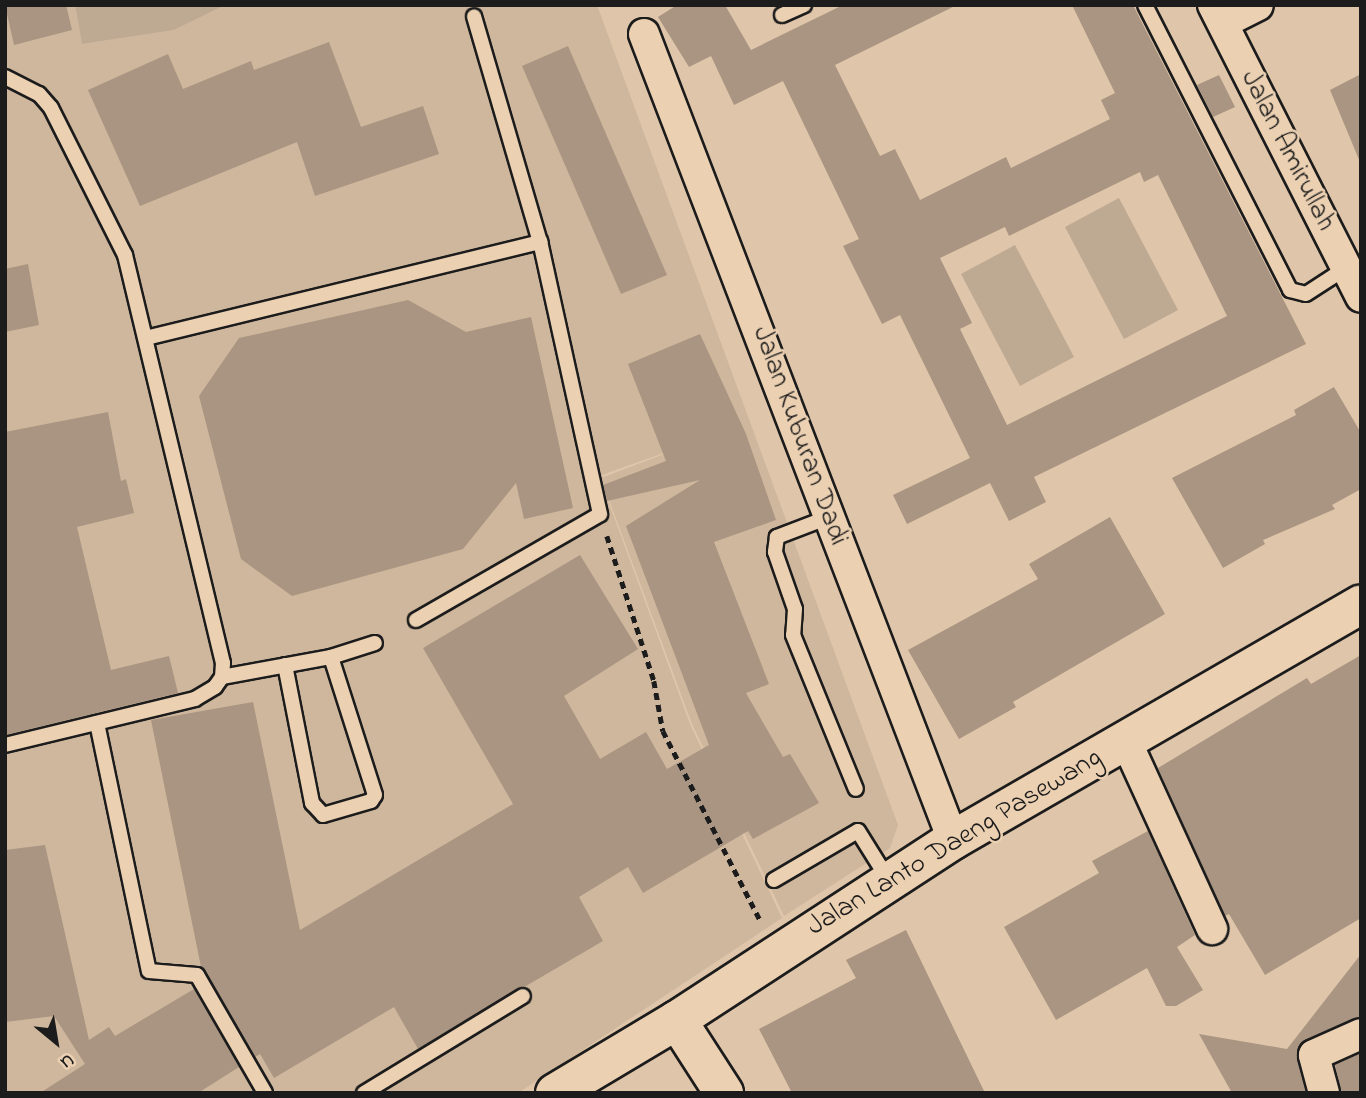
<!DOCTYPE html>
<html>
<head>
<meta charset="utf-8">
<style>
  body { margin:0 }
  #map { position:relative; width:1366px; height:1098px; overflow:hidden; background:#dfc5a9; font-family:"Indie Flower",sans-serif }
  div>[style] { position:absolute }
  .built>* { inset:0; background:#cfb79d }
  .green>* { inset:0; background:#bea992 }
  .building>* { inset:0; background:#a99581 }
  .path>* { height:4.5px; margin-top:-2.25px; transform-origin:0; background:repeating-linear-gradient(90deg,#1c1c1c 0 7px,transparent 0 12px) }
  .roads { filter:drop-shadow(2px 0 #1c1c1c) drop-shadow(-2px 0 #1c1c1c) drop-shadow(0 2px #1c1c1c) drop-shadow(0 -2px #1c1c1c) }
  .service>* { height:14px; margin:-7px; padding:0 7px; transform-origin:7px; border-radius:7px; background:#ebd0b2 }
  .minor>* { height:30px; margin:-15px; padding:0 15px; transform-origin:15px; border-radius:15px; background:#ebd0b2 }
  .secondary>* { height:38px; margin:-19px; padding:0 19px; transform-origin:19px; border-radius:19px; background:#ebd0b2 }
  span { translate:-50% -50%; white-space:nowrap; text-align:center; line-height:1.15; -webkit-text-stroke:5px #ebd0b2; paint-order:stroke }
  .street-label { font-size:28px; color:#1c1c1c }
  .frame { position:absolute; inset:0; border:7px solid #1c1c1c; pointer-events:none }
  .north { position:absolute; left:21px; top:1007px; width:70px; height:70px; -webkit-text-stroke:5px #ebd0b2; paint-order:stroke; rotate:150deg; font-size:19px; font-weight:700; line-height:28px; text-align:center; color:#1c1c1c }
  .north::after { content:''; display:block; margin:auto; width:24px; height:32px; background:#1c1c1c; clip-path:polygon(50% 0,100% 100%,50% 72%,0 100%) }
</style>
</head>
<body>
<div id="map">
  <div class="built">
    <i style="clip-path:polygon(5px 5px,75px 5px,82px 44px,174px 30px,225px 5px,597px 5px,898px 825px,890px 848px,784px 916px,692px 724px,601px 478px,717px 434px,599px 476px,690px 724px,782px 918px,518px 1093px,5px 1093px)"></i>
  </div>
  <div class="green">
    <i style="clip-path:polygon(75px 5px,225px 5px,174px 30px,82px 44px)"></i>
    <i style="clip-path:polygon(1119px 198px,1178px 310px,1124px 339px,1065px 227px)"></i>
    <i style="clip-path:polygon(1015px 245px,1074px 357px,1020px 386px,961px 274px)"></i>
  </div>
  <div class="building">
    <i style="clip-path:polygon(5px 5px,66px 5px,72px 30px,14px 45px)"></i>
    <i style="clip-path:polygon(evenodd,677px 5px,725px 5px,751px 50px,843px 5px,957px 5px,835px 65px,880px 156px,895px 149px,920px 200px,1006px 157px,1011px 168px,1110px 119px,1101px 100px,1115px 93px,1072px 5px,1133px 5px,1306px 344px,1034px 477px,1046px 502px,1009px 521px,990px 483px,907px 524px,893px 495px,970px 458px,900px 315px,882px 324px,843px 246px,859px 239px,783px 81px,734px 105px,711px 56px,689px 67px,658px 17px,677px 5px,1140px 172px,1144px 182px,1158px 175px,1227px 316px,1007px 425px,960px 329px,972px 323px,940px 258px,1005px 227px,1009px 236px,1140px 172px)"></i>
    <i style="clip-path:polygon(329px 42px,361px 127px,423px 106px,439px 154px,315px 196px,297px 142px,140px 206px,88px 90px,168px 54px,183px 89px,251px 61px,254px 70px)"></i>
    <i style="clip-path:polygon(568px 46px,667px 275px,621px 294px,522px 66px)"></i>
    <i style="clip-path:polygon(1361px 74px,1361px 162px,1360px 162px,1330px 90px)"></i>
    <i style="clip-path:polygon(1219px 75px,1235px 107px,1213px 117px,1197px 85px)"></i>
    <i style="clip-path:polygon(28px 264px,39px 325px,5px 332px,5px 269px)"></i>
    <i style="clip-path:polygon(408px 300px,466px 332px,531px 317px,573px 508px,524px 519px,516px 483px,463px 549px,292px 596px,241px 559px,199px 396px,239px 338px)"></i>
    <i style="clip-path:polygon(700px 334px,746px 434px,776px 520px,714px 542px,769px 684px,746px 693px,783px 757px,790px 754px,819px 803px,753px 839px,748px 831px,643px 893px,628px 867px,579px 897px,603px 941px,418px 1049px,394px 1007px,274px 1078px,260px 1054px,255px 1057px,201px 967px,151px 720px,253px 702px,300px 930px,513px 804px,423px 648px,580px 555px,638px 649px,564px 696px,600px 759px,646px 732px,667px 769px,709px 745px,626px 526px,700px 480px,607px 501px,603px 485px,666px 461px,628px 364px)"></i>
    <i style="clip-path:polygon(1334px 387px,1361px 433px,1361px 489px,1332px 505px,1335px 509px,1263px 540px,1265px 544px,1223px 568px,1172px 478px,1296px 415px,1294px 410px)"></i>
    <i style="clip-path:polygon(108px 412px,121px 481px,126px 479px,134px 513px,77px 527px,111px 670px,169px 656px,178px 693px,5px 735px,5px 432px)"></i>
    <i style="clip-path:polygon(1110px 517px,1165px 614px,1013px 702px,1016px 707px,959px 739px,908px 650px,1038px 579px,1029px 564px)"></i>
    <i style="clip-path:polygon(1361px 655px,1361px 918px,1265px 975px,1229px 914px,1225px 916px,1158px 768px,1307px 678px,1311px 684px)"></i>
    <i style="clip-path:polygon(1148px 831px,1195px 935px,1177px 947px,1203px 990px,1176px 1006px,1166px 1006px,1147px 968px,1056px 1020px,1004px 927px,1099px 873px,1092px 861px)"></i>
    <i style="clip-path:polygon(45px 845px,89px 1040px,109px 1027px,115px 1036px,194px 989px,239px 1067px,198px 1093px,40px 1093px,85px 1064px,54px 1016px,5px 1022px,5px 850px)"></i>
    <i style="clip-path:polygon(906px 930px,985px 1093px,792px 1093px,759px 1029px,856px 978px,846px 960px)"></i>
    <i style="clip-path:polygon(1361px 954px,1361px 1017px,1307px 1039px,1297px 1051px,1306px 1093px,1232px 1093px,1199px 1034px,1287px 1049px)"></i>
    <i style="clip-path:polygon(1361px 1053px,1361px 1093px,1341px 1093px,1335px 1065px)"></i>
  </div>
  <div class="path">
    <i style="left:607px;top:536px;width:152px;rotate:72deg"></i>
    <i style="left:654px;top:681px;width:51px;rotate:79.8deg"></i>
    <i style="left:663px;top:731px;width:215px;rotate:62.8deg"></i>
  </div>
  <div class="roads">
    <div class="service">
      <i style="left:1145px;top:5px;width:320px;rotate:63deg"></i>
      <i style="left:1290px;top:290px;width:16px;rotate:14deg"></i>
      <i style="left:1306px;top:294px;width:48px;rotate:-33deg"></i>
      <i style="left:782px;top:15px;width:24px;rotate:-24deg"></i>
      <i style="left:5px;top:77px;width:38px;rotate:27deg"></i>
      <i style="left:39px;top:94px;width:18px;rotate:49deg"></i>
      <i style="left:51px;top:108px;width:165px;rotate:63.3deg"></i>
      <i style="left:125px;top:255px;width:420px;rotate:76.5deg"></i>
      <i style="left:223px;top:663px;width:14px;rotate:94deg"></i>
      <i style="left:222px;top:677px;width:12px;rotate:125deg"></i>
      <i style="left:215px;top:687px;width:23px;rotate:149deg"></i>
      <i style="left:195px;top:699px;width:195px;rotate:166.4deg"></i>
      <i style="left:146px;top:338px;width:406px;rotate:-13.7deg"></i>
      <i style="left:829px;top:517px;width:56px;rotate:159deg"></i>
      <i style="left:777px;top:537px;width:15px;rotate:98deg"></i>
      <i style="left:775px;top:552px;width:60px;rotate:70.7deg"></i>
      <i style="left:795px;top:609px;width:26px;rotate:94deg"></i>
      <i style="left:793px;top:635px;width:166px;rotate:67.8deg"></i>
      <i style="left:416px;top:620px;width:212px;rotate:-29.9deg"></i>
      <i style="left:600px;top:514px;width:279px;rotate:-102.4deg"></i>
      <i style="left:540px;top:242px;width:235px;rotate:-106.3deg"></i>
      <i style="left:285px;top:665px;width:141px;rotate:78.9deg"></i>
      <i style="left:312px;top:803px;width:16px;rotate:47deg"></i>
      <i style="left:323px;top:815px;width:50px;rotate:-16.3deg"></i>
      <i style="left:371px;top:801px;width:7px;rotate:-56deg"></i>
      <i style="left:375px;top:795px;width:145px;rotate:-107.7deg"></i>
      <i style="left:222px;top:677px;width:111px;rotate:-10.4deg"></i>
      <i style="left:331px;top:657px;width:46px;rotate:-17.7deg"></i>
      <i style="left:97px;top:723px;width:253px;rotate:78.2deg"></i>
      <i style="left:149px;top:971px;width:48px;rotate:4.8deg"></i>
      <i style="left:197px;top:975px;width:136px;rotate:60deg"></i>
      <i style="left:774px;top:880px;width:97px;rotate:-30.3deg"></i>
      <i style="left:858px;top:831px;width:57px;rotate:58deg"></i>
      <i style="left:364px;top:1093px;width:186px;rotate:-31.4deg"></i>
    </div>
    <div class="minor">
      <i style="left:1213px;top:5px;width:327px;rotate:63.1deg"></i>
      <i style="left:1223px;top:23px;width:39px;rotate:-27deg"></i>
      <i style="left:644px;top:34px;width:863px;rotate:69.02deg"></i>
      <i style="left:1126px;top:741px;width:207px;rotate:65.4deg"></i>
      <i style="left:1324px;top:1093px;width:39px;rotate:-105deg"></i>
      <i style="left:1314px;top:1055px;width:51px;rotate:-24.1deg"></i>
    </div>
    <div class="secondary">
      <i style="left:677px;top:1020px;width:87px;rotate:57.2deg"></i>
      <i style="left:555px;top:1093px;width:142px;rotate:-30.9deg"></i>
      <i style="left:677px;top:1020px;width:330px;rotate:-33.1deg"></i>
      <i style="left:953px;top:840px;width:471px;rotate:-30deg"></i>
    </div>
  </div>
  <div class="street-label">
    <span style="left:1287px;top:151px;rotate:63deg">Jalan Amirullah</span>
    <span style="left:799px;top:436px;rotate:70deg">Jalan Kuburan Dadi</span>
    <span style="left:955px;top:843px;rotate:-31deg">Jalan Lanto Daeng Pasewang</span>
  </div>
  <div class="frame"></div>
  <div class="north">U</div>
</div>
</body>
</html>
